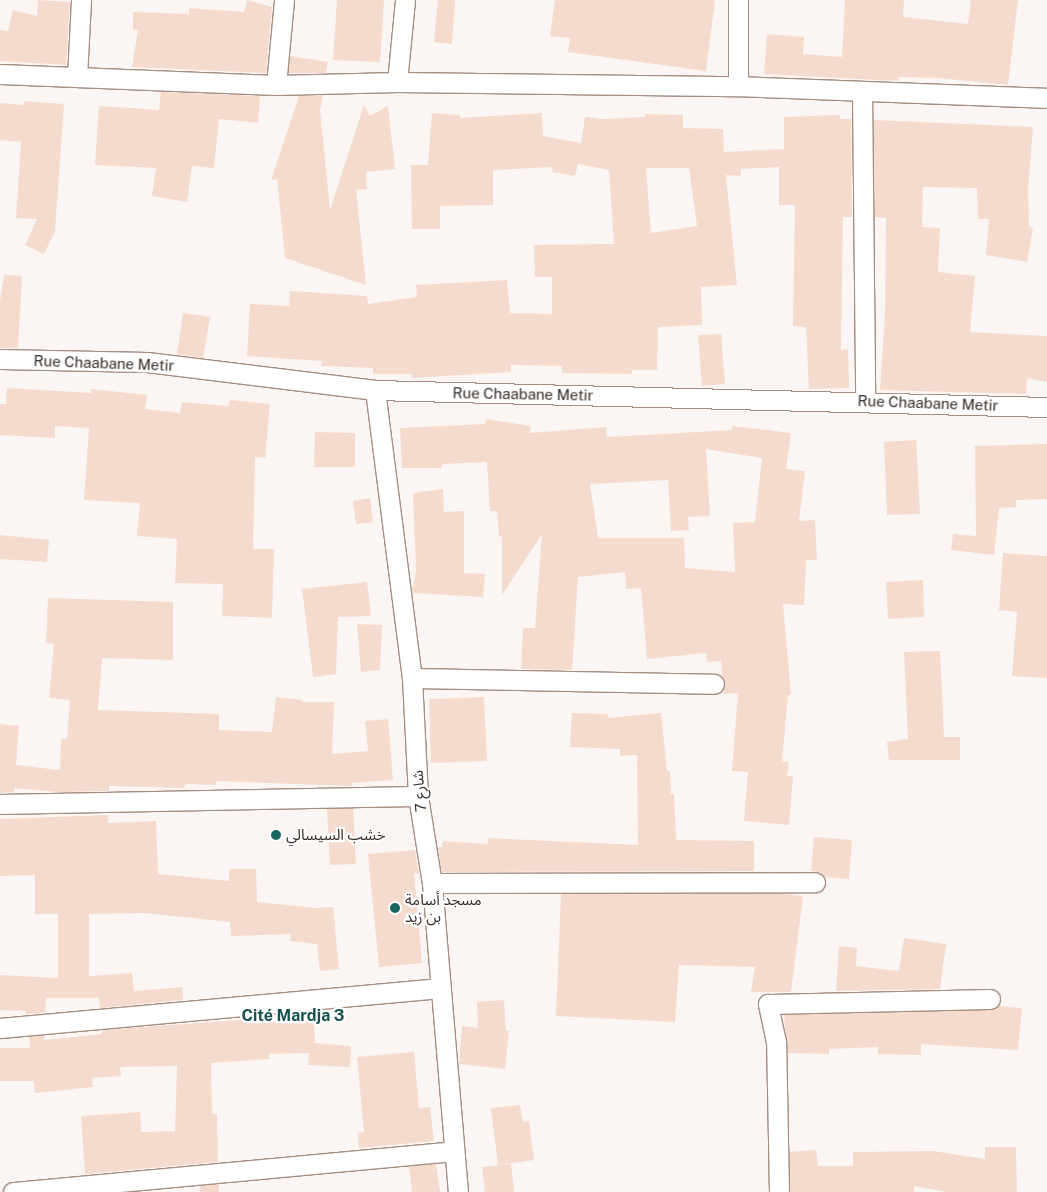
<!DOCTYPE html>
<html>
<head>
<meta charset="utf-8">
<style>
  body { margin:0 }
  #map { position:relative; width:1047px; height:1192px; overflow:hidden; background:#fbf6f4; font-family:"Public Sans","Noto Sans Arabic",sans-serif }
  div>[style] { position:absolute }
  .building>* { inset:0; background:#f4dbce }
  .roads { filter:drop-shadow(1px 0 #a48e82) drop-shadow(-1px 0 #a48e82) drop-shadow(0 1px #a48e82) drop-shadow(0 -1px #a48e82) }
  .minor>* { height:19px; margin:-9.5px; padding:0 9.5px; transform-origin:9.5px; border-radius:9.5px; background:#fff }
  .dots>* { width:14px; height:14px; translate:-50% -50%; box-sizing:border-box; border:2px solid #fff; border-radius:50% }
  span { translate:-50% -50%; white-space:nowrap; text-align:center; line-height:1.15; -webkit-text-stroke:4.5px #fff; paint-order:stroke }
  .street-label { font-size:15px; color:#362d28 }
  .poi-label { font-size:15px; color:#362d28 }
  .left { translate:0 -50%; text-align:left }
  .neighbourhood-label { font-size:16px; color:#16524f; font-weight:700 }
</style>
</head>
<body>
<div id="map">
  <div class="building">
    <i style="clip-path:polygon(38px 0,70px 2px,66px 65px,0 61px,0 30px,8px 31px,13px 10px,37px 16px)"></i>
    <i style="clip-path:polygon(247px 0,272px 7px,266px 73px,132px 67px,138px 30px,133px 30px,133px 12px,189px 14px,189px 8px,244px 12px)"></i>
    <i style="clip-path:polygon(337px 0,384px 0,380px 62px,333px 60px)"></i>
    <i style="clip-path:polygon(438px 0,455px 0,452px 44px,434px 42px)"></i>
    <i style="clip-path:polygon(555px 0,715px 0,706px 71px,568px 52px,570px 38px,550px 36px)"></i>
    <i style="clip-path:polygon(845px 0,904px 0,903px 17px,968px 24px,971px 0,1018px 0,1008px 85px,938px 78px,898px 77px,898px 81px,764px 74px,767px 34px,804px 37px,803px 54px,842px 57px)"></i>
    <i style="clip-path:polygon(290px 56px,328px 62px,326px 73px,288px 73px)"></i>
    <i style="clip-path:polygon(161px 92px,260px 96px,258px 123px,219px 119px,214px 168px,192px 166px,187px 202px,152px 196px,156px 168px,95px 165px,99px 106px,159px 110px)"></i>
    <i style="clip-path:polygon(323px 95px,320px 110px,330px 210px,364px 105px,370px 116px,388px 106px,395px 169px,366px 172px,367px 189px,356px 190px,366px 285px,285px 258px,277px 179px,271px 180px,299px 96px)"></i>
    <i style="clip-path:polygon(24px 101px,64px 104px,55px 231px,44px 254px,25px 245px,37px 219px,16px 218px,21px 142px,0 140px,0 103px,24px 105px)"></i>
    <i style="clip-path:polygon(evenodd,432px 113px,460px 115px,460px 118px,542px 113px,543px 136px,581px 143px,585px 117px,601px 119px,645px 117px,645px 114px,683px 115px,683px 128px,723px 129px,724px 152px,784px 149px,784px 117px,840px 115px,840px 119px,851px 119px,852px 217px,843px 217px,841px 350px,848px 349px,849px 388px,809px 389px,806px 327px,793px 326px,795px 205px,779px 205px,779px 167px,741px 169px,741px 176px,726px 175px,737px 285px,701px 287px,702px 325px,658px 327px,657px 370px,632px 370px,632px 374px,562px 373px,562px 366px,511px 365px,511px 372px,412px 378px,412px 374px,373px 374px,373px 368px,321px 366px,322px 361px,247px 356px,250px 304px,289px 306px,290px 291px,367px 296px,368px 304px,417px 297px,416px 285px,507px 280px,510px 313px,552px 314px,552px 277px,535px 277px,534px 245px,614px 244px,609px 170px,578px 164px,575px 176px,552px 172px,553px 167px,493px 170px,493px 205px,440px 206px,440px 229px,412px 229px,411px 165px,428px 165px,432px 113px,646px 168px,689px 168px,697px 226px,651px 233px,646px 168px)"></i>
    <i style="clip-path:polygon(874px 120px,1033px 127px,1028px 190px,1029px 227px,1033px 228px,1027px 262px,986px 255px,989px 219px,978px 219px,977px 188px,923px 187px,922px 227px,940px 228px,938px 272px,975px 276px,970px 332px,1047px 336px,1047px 382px,1027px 378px,1026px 394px,880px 390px,885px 314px,886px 218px,874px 217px)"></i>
    <i style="clip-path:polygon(4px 275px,22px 276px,18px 348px,0 348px,0 301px)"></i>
    <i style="clip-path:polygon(183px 313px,210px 317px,203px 358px,177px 354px)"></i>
    <i style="clip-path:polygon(721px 334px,725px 384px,702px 386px,698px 335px)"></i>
    <i style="clip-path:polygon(7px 388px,91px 393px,91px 389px,147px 395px,145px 409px,180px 413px,182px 402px,229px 406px,230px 400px,270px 404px,265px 458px,255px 457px,253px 549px,274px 549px,272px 618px,222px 616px,223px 584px,175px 583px,177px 539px,137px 536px,140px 503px,84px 500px,89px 428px,55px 426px,55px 438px,0 435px,0 404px,6px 404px)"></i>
    <i style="clip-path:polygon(evenodd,486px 419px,531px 426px,530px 433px,606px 427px,607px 437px,732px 430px,732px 426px,791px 433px,786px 469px,805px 471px,799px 521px,815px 520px,817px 560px,806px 560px,804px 605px,783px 604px,791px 695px,788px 695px,782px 761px,789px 762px,787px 776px,793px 776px,789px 825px,744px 821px,748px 772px,732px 771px,738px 693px,724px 694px,721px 661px,707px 662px,706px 653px,647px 659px,641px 588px,626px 589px,625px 572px,578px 577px,572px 670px,521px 669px,523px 628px,535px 628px,542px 534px,502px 595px,502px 536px,499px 537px,497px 511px,490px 511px,487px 462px,442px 464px,442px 468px,402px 468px,400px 428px,485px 424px,486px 419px,706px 449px,762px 458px,755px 522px,733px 523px,735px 572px,685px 568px,684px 538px,598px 538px,590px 484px,668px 480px,671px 531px,689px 530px,688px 517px,710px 516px,706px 449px)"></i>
    <i style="clip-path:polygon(315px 432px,355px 433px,355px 467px,314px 467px)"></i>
    <i style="clip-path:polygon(916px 440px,920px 514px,887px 515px,884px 442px)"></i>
    <i style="clip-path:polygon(1047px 444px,1047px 499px,1016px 500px,1016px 507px,999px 508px,994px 555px,951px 550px,953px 534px,976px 536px,975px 446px)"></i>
    <i style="clip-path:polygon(443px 489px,444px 512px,464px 511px,464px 573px,485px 574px,483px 597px,412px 593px,416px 570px,413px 493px)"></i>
    <i style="clip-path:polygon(370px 498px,373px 522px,356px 524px,353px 501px)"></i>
    <i style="clip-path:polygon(0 535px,49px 540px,47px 562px,0 559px)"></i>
    <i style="clip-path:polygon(1003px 553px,1047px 556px,1047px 678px,1012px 676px,1017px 612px,999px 610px)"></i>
    <i style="clip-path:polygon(923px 580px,924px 617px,888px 619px,886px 582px)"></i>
    <i style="clip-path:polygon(367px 582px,371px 616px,338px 617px,336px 674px,313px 677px,302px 589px)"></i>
    <i style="clip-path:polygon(48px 598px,173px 602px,173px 660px,102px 658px,98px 710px,219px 714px,219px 730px,272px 732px,276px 697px,302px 700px,302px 702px,334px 702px,332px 754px,368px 751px,365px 721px,388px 719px,393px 780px,352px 783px,352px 786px,216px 781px,216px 785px,185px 784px,184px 788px,109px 786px,109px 791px,57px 792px,14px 788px,14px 792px,0 793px,0 724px,19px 726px,16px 765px,60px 770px,61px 739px,67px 739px,70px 700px,49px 698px,54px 644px,46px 643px)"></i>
    <i style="clip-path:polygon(357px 624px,382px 625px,380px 670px,361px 672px)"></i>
    <i style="clip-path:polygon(940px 651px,944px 737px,960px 737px,960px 760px,889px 760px,887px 742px,908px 739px,904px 652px)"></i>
    <i style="clip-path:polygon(484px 697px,487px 761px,431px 763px,429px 699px)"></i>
    <i style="clip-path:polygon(572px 713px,608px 714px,608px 718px,661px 713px,667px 771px,670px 771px,671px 794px,674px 794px,676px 840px,754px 841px,754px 871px,442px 872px,438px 848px,442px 847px,443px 841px,488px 844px,488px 838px,638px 845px,637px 755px,620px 756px,620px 749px,570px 747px)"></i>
    <i style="clip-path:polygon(353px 808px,356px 864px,330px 865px,327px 809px)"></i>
    <i style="clip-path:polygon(108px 815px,108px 823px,156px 821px,158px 874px,229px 881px,229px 869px,256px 869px,257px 902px,316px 908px,333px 907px,339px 969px,320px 971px,317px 944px,290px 941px,291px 934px,231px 936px,230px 922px,145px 913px,89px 914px,89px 976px,132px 973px,134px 991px,182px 987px,183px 1000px,100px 1008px,99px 998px,46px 998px,45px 1013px,26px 1014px,26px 1011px,0 1010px,0 975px,58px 978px,58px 914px,35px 914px,35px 875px,0 876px,0 819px)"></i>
    <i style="clip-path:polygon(814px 837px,852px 840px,849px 879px,825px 877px,820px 872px,811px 871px)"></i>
    <i style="clip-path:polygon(415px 850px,419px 874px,414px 873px,422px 963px,379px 967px,368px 854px)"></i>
    <i style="clip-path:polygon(774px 893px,803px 896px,791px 992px,751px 992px,755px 967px,679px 965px,675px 1022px,556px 1016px,561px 894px)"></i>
    <i style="clip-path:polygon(904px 938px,946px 944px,940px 989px,836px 991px,839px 946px,857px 948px,856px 966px,899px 971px)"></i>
    <i style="clip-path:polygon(504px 1000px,506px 1031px,509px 1031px,505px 1069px,459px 1064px,462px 1026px,478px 1028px,477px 1002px)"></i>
    <i style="clip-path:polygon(998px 1006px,1022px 1008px,1018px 1050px,921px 1044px,921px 1055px,878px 1054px,878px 1047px,829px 1049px,829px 1054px,787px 1053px,784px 1015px,990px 1010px)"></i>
    <i style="clip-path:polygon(266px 1018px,267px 1022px,314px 1020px,315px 1043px,351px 1046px,350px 1067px,308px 1065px,309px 1053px,269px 1054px,269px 1059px,211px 1063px,212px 1114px,217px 1114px,218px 1162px,85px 1174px,81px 1116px,140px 1112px,141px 1132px,175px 1131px,177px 1066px,120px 1067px,121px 1076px,92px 1078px,93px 1087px,35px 1093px,34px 1081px,0 1081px,0 1048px,30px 1048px,29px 1037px,45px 1035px,44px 1040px,102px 1034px,102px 1030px)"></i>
    <i style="clip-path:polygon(414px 1052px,419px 1108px,430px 1107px,434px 1141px,359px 1148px,358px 1133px,364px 1132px,357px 1057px)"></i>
    <i style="clip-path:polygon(520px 1105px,523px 1122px,529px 1121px,534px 1160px,498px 1165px,491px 1108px)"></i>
    <i style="clip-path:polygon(985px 1147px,1016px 1147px,1017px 1192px,947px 1192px,914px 1186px,914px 1192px,790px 1192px,789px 1152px,816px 1150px,818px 1166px,853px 1166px,853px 1152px,933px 1151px,985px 1159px)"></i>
    <i style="clip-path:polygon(436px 1164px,440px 1192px,412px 1192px,409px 1166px)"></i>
    <i style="clip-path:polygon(511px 1164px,514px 1192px,485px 1192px,482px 1167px)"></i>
    <i style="clip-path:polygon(219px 1184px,219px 1192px,200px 1192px,200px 1186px)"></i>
  </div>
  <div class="roads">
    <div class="minor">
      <i style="left:0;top:74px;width:276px;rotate:2.3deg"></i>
      <i style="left:276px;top:85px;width:121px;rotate:-1.4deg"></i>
      <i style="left:397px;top:82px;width:341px;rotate:0.7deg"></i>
      <i style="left:738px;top:86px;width:309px;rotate:2.2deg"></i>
      <i style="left:77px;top:77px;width:77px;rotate:-87deg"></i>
      <i style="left:397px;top:82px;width:82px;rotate:-84.4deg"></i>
      <i style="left:276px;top:85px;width:85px;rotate:-84.6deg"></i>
      <i style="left:738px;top:86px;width:86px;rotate:-90deg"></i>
      <i style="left:862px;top:91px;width:311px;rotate:89.4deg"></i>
      <i style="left:0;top:359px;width:147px;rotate:1.2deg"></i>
      <i style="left:147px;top:362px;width:230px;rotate:7deg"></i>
      <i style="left:375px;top:390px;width:672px;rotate:1.45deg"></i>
      <i style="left:375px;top:390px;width:290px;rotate:82.7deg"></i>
      <i style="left:412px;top:678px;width:118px;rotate:87.1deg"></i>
      <i style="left:418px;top:796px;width:88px;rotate:80.9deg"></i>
      <i style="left:432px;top:883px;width:310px;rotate:85.2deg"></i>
      <i style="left:412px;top:678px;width:302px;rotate:1.1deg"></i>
      <i style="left:0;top:804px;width:418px;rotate:-1.1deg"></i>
      <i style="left:432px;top:883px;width:383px;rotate:-0.1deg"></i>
      <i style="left:0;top:1028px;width:441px;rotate:-5.2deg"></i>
      <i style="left:13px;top:1192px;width:441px;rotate:-5.3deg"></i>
      <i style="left:779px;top:1192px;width:150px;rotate:-91.1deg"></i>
      <i style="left:776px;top:1042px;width:39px;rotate:-102deg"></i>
      <i style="left:768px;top:1004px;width:222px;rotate:-1.3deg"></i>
    </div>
  </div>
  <div class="dots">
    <i style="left:276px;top:835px;background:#176460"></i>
    <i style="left:395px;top:908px;background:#176460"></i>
  </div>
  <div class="street-label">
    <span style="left:104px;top:363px;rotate:2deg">Rue Chaabane Metir</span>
    <span style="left:523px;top:394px;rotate:1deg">Rue Chaabane Metir</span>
    <span style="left:928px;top:403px;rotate:2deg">Rue Chaabane Metir</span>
    <span style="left:419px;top:791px;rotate:-95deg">شارع 7</span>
  </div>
  <div class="poi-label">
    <span class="left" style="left:286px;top:835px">خشب السيسالي</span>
    <span class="left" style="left:405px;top:908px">مسجد أسامة<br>بن زيد</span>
  </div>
  <div class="neighbourhood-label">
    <span style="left:293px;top:1016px">Cité Mardja 3</span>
  </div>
</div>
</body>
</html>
